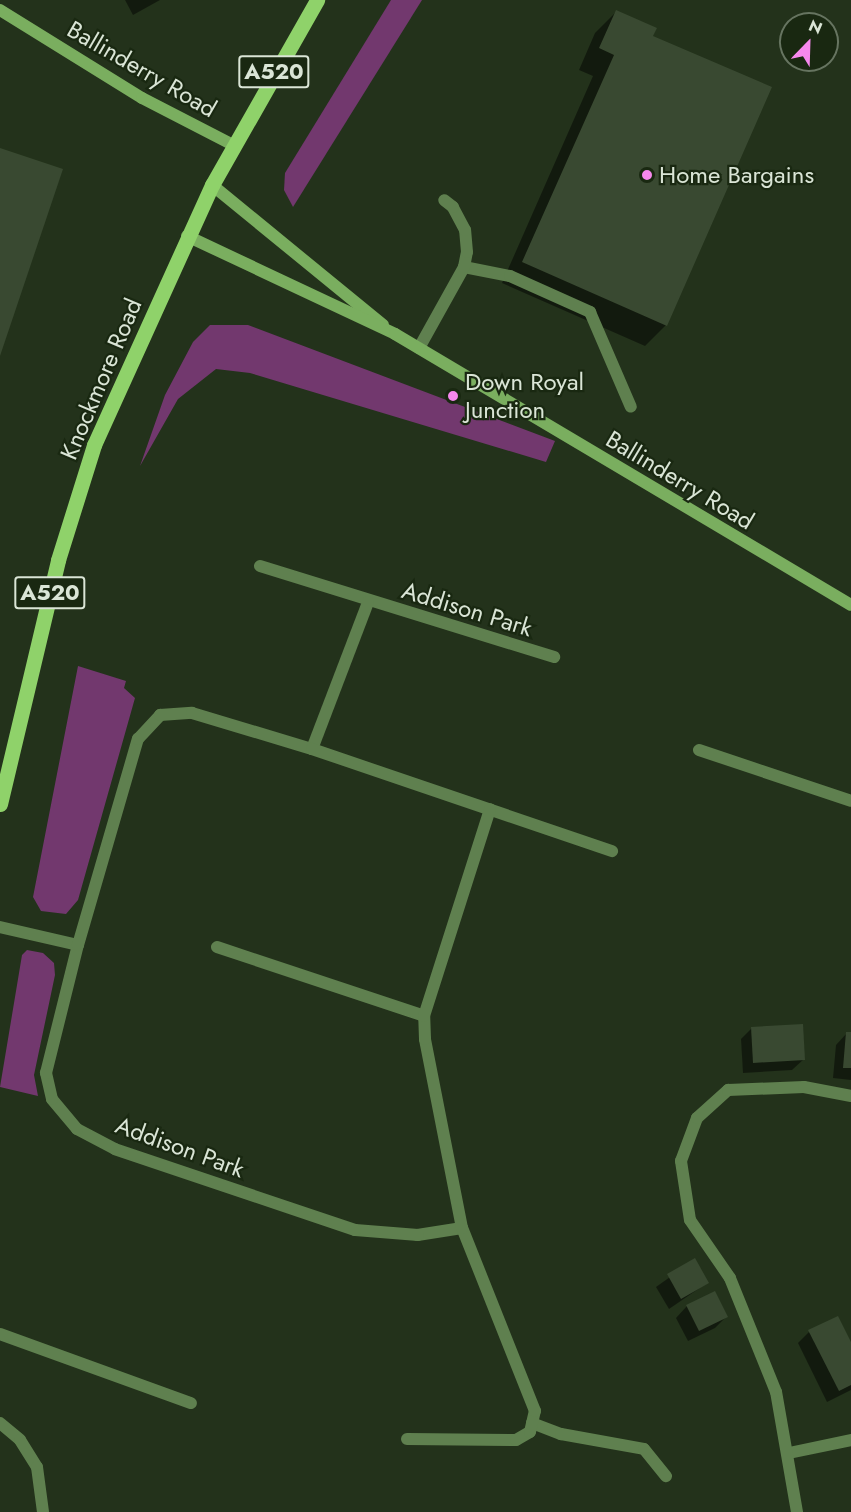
<!DOCTYPE html>
<html>
<head>
<meta charset="utf-8">
<style>
  body { margin:0 }
  #map { position:relative; width:851px; height:1512px; overflow:hidden; background:#23321b; font-family:Jost,sans-serif }
  div>[style] { position:absolute }
  .green>* { inset:0; background:#72386e }
  .shadow>* { inset:0; background:#0007 }
  .building>* { inset:0; background:#394931 }
  .service>* { height:12px; margin:-6px; padding:0 6px; transform-origin:6px; border-radius:6px; background:#5f804f }
  .minor>* { height:12px; margin:-6px; padding:0 6px; transform-origin:6px; border-radius:6px; background:#5f804f }
  .secondary>* { height:12px; margin:-6px; padding:0 6px; transform-origin:6px; border-radius:6px; background:#7aae5f }
  .primary>* { height:15px; margin:-7.5px; padding:0 7.5px; transform-origin:7.5px; border-radius:7.5px; background:#8fd26a }
  .dots>* { width:16px; height:16px; translate:-50% -50%; box-sizing:border-box; border:3px solid #192811; border-radius:50% }
  span { translate:-50% -50%; white-space:nowrap; text-align:center; line-height:1.15; -webkit-text-stroke:4.5px #192811; paint-order:stroke }
  .shield-label span { padding:2px 4px; background:#192811; border:2px solid; border-radius:4px; -webkit-text-stroke-width:0 }
  .shield-label { font-size:22px; color:#dae5d6; font-weight:700 }
  .street-label { font-size:24px; color:#dae5d6 }
  .poi-label { font-size:24px; color:#dae5d6 }
  .left { translate:0 -50%; text-align:left }
  .north { position:absolute; left:779px; top:12px; width:60px; height:60px; box-sizing:border-box; background:#192811; border:2px solid #667460; border-radius:50%; rotate:23deg; font-size:16px; font-weight:700; line-height:24px; text-align:center; color:#dae5d6 }
  .north::after { content:''; display:block; margin:auto; width:21px; height:27px; background:#f688ed; clip-path:polygon(50% 0,100% 100%,50% 72%,0 100%) }
</style>
</head>
<body>
<div id="map">
  <div class="green">
    <i style="clip-path:polygon(391px 0,422px 0,293px 207px,284px 190px,285px 173px)"></i>
    <i style="clip-path:polygon(210px 325px,248px 325px,555px 441px,546px 462px,250px 373px,216px 369px,178px 399px,140px 466px,165px 395px,193px 342px)"></i>
    <i style="clip-path:polygon(78px 666px,126px 681px,124px 688px,135px 698px,78px 900px,66px 914px,41px 911px,33px 897px)"></i>
    <i style="clip-path:polygon(27px 950px,43px 953px,54px 963px,55px 975px,34px 1075px,38px 1096px,0 1087px,22px 955px)"></i>
  </div>
  <div class="shadow">
    <i style="clip-path:polygon(125px 0,160px 0,133px 15px)"></i>
    <i style="clip-path:polygon(616px 12px,651px 36px,666px 325px,645px 346px,502px 283px,593px 76px,579px 70px,595px 33px)"></i>
    <i style="clip-path:polygon(752px 1028px,804px 1059px,792px 1070px,743px 1073px,741px 1039px)"></i>
    <i style="clip-path:polygon(847px 1033px,851px 1034px,851px 1080px,833px 1078px,836px 1045px)"></i>
    <i style="clip-path:polygon(694px 1260px,707px 1283px,669px 1309px,656px 1287px)"></i>
    <i style="clip-path:polygon(687px 1306px,726px 1317px,715px 1328px,688px 1341px,676px 1318px)"></i>
    <i style="clip-path:polygon(809px 1332px,851px 1346px,851px 1390px,827px 1402px,798px 1343px)"></i>
  </div>
  <div class="building">
    <i style="clip-path:polygon(616px 10px,657px 28px,653px 36px,772px 87px,667px 326px,522px 262px,614px 55px,599px 48px)"></i>
    <i style="clip-path:polygon(0 148px,63px 169px,0 356px)"></i>
    <i style="clip-path:polygon(803px 1024px,805px 1060px,753px 1063px,751px 1027px)"></i>
    <i style="clip-path:polygon(846px 1032px,851px 1032px,851px 1068px,843px 1068px)"></i>
    <i style="clip-path:polygon(695px 1258px,709px 1283px,681px 1299px,667px 1274px)"></i>
    <i style="clip-path:polygon(715px 1291px,728px 1317px,699px 1331px,686px 1305px)"></i>
    <i style="clip-path:polygon(838px 1316px,851px 1342px,851px 1385px,839px 1391px,808px 1330px)"></i>
  </div>
  <div class="service">
    <i style="left:464px;top:267px;width:47px;rotate:11.1deg"></i>
    <i style="left:510px;top:276px;width:88px;rotate:24.2deg"></i>
    <i style="left:590px;top:312px;width:103px;rotate:66.7deg"></i>
    <i style="left:419px;top:348px;width:93px;rotate:-60.9deg"></i>
    <i style="left:464px;top:267px;width:15px;rotate:-79deg"></i>
    <i style="left:467px;top:252px;width:22px;rotate:-95deg"></i>
    <i style="left:465px;top:230px;width:26px;rotate:-118deg"></i>
    <i style="left:453px;top:207px;width:11px;rotate:-142deg"></i>
    <i style="left:0;top:1334px;width:203px;rotate:19.9deg"></i>
    <i style="left:0;top:1423px;width:26px;rotate:40deg"></i>
    <i style="left:20px;top:1440px;width:32px;rotate:58deg"></i>
    <i style="left:37px;top:1467px;width:45px;rotate:82.4deg"></i>
    <i style="left:532px;top:1423px;width:31px;rotate:21deg"></i>
    <i style="left:561px;top:1434px;width:84px;rotate:10.2deg"></i>
    <i style="left:644px;top:1449px;width:35px;rotate:51deg"></i>
  </div>
  <div class="minor">
    <i style="left:260px;top:566px;width:308px;rotate:17.2deg"></i>
    <i style="left:312px;top:749px;width:157px;rotate:-69.1deg"></i>
    <i style="left:699px;top:750px;width:160px;rotate:18.5deg"></i>
    <i style="left:0;top:927px;width:80px;rotate:13deg"></i>
    <i style="left:217px;top:947px;width:218px;rotate:18.4deg"></i>
    <i style="left:462px;top:1228px;width:45px;rotate:171deg"></i>
    <i style="left:418px;top:1235px;width:63px;rotate:-175.5deg"></i>
    <i style="left:355px;top:1230px;width:253px;rotate:-161.4deg"></i>
    <i style="left:115px;top:1149px;width:43px;rotate:-152.2deg"></i>
    <i style="left:77px;top:1129px;width:39px;rotate:-130deg"></i>
    <i style="left:52px;top:1099px;width:27px;rotate:-103deg"></i>
    <i style="left:46px;top:1073px;width:132px;rotate:-76deg"></i>
    <i style="left:78px;top:945px;width:215px;rotate:-73.8deg"></i>
    <i style="left:138px;top:739px;width:33px;rotate:-47deg"></i>
    <i style="left:160px;top:715px;width:32px;rotate:-4deg"></i>
    <i style="left:192px;top:713px;width:125px;rotate:16.7deg"></i>
    <i style="left:312px;top:749px;width:317px;rotate:18.8deg"></i>
    <i style="left:407px;top:1439px;width:109px;rotate:0.5deg"></i>
    <i style="left:516px;top:1440px;width:16px;rotate:-30deg"></i>
    <i style="left:530px;top:1432px;width:22px;rotate:-77deg"></i>
    <i style="left:535px;top:1411px;width:197px;rotate:-111.7deg"></i>
    <i style="left:462px;top:1228px;width:193px;rotate:-101.1deg"></i>
    <i style="left:425px;top:1039px;width:23px;rotate:-92deg"></i>
    <i style="left:424px;top:1016px;width:217px;rotate:-72.3deg"></i>
    <i style="left:789px;top:1453px;width:63px;rotate:-11.8deg"></i>
    <i style="left:797px;top:1512px;width:122px;rotate:-99.9deg"></i>
    <i style="left:776px;top:1392px;width:123px;rotate:-112deg"></i>
    <i style="left:730px;top:1278px;width:70px;rotate:-124.6deg"></i>
    <i style="left:690px;top:1220px;width:60px;rotate:-98.7deg"></i>
    <i style="left:681px;top:1161px;width:46px;rotate:-69.6deg"></i>
    <i style="left:697px;top:1118px;width:42px;rotate:-42.1deg"></i>
    <i style="left:728px;top:1090px;width:76px;rotate:-2.3deg"></i>
    <i style="left:804px;top:1087px;width:48px;rotate:10.8deg"></i>
  </div>
  <div class="secondary">
    <i style="left:0;top:10px;width:167px;rotate:31.8deg"></i>
    <i style="left:142px;top:98px;width:102px;rotate:27.3deg"></i>
    <i style="left:212px;top:185px;width:221px;rotate:39.3deg"></i>
    <i style="left:187px;top:236px;width:230px;rotate:25.2deg"></i>
    <i style="left:395px;top:334px;width:530px;rotate:30.72deg"></i>
  </div>
  <div class="primary">
    <i style="left:0;top:804px;width:251px;rotate:-76.6deg"></i>
    <i style="left:58px;top:560px;width:121px;rotate:-72.6deg"></i>
    <i style="left:94px;top:445px;width:286px;rotate:-65.6deg"></i>
    <i style="left:212px;top:185px;width:213px;rotate:-60.4deg"></i>
  </div>
  <div class="dots">
    <i style="left:647px;top:175px;background:#f688ed"></i>
    <i style="left:453px;top:396px;background:#f688ed"></i>
  </div>
  <div class="shield-label">
    <span style="left:274px;top:72px">A520</span>
    <span style="left:50px;top:593px">A520</span>
  </div>
  <div class="street-label">
    <span style="left:142px;top:69px;rotate:30deg">Ballinderry Road</span>
    <span style="left:101px;top:379px;rotate:-67deg">Knockmore Road</span>
    <span style="left:680px;top:480px;rotate:31deg">Ballinderry Road</span>
    <span style="left:467px;top:609px;rotate:17deg">Addison Park</span>
    <span style="left:180px;top:1147px;rotate:20deg">Addison Park</span>
  </div>
  <div class="poi-label">
    <span class="left" style="left:659px;top:175px">Home Bargains</span>
    <span class="left" style="left:465px;top:396px">Down Royal<br>Junction</span>
  </div>
  <div class="north">N</div>
</div>
</body>
</html>
